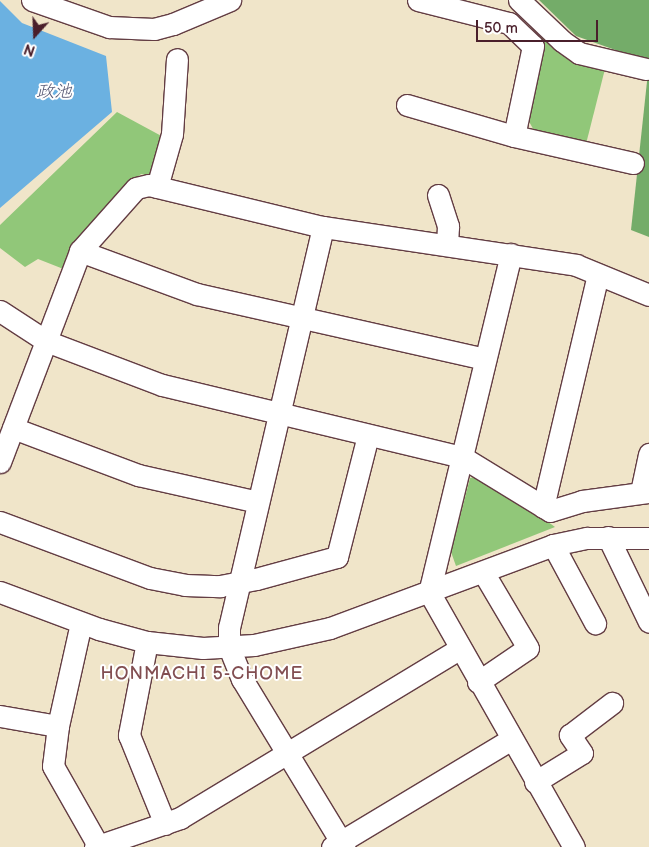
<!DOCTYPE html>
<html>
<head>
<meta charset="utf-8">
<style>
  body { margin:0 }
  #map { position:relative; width:649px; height:847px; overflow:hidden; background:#f0e5c9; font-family:"Balsamiq Sans","Klee One",sans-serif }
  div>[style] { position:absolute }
  .green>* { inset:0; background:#91c779 }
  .forest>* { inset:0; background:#74ac69 }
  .water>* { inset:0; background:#6bb1e1 }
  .roads { filter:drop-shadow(1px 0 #633d43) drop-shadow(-1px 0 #633d43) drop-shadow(0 1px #633d43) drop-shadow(0 -1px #633d43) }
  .minor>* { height:21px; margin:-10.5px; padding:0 10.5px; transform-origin:10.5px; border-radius:10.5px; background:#fff }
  span { translate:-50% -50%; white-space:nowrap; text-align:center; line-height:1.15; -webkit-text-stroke:4px #fff; paint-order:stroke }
  .water-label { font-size:18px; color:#575974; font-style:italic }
  .neighbourhood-label { font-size:18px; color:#824e51; letter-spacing:1px }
  .north { position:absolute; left:10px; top:10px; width:50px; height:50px; -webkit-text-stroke:4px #fff; paint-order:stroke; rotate:200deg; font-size:14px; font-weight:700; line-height:20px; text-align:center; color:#4a1f2b }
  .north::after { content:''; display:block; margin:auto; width:18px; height:22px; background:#4a1f2b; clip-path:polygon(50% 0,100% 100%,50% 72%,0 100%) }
  .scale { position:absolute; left:476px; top:20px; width:122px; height:22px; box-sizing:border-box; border:2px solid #4a1f2b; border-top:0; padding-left:6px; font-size:15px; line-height:18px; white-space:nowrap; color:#4a1f2b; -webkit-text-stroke:4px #fff; paint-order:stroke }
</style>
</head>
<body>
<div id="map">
  <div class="green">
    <i style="clip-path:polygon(541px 33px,606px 65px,586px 144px,536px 134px,527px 118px)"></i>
    <i style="clip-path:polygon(117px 112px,167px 139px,157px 178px,141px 174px,76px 239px,66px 270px,38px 259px,25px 267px,0 248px,0 225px)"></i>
    <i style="clip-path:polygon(485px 475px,555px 527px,456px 566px,451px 552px,470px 478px)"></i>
  </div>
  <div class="forest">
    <i style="clip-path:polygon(539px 0,649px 0,649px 62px,576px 36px)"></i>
    <i style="clip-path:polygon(649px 63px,649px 237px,631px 230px)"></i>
  </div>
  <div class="water">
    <i style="clip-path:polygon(0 1px,22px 23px,106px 56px,112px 112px,0 208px)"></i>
  </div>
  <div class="roads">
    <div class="minor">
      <i style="left:32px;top:0;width:82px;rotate:19.3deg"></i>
      <i style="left:109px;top:27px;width:45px;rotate:2.5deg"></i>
      <i style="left:154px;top:29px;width:20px;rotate:-15deg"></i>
      <i style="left:173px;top:24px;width:62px;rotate:-22.8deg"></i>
      <i style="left:418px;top:0;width:94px;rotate:14.2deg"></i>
      <i style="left:509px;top:23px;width:33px;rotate:44deg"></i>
      <i style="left:533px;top:46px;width:92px;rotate:101.9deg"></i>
      <i style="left:519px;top:0;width:59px;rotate:43.6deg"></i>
      <i style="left:562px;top:41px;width:21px;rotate:35deg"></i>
      <i style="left:579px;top:53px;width:69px;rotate:13.4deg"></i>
      <i style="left:407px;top:105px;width:111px;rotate:16.2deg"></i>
      <i style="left:514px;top:136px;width:122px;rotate:12.8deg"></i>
      <i style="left:157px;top:187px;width:55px;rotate:-74.2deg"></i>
      <i style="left:172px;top:134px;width:75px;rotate:-86.2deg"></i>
      <i style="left:438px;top:195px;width:33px;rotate:72deg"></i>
      <i style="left:448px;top:226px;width:19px;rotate:93deg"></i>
      <i style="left:323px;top:227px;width:411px;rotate:103.2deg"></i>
      <i style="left:229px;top:627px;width:20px;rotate:90deg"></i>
      <i style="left:229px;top:647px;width:35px;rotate:68deg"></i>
      <i style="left:242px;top:679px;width:197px;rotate:58.7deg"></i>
      <i style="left:80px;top:251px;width:125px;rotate:20.2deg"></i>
      <i style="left:197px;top:294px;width:295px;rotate:12.7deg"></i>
      <i style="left:511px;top:254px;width:348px;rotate:103.6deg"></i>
      <i style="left:429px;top:592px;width:293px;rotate:60.4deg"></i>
      <i style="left:0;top:311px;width:55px;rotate:33.1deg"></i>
      <i style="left:46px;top:341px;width:124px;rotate:20.8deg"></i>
      <i style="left:162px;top:385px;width:309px;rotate:13.5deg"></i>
      <i style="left:462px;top:457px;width:103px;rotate:31.5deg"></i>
      <i style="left:550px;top:511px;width:34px;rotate:-17deg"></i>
      <i style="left:582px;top:501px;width:68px;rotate:-7.7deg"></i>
      <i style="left:13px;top:428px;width:134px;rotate:20.6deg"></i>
      <i style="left:138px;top:475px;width:123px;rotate:12.7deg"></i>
      <i style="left:0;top:462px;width:226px;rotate:-69.2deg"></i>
      <i style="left:80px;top:251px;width:84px;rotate:-48.4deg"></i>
      <i style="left:136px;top:188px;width:13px;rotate:-13deg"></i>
      <i style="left:149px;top:185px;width:179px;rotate:13.6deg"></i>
      <i style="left:323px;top:227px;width:256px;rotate:8.5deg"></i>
      <i style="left:576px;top:265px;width:79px;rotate:22.3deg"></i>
      <i style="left:641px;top:492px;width:39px;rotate:-78deg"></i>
      <i style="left:543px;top:507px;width:239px;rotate:-76.7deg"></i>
      <i style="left:0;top:522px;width:160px;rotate:20.5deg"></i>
      <i style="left:150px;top:578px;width:36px;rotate:11deg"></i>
      <i style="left:185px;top:585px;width:35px;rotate:2deg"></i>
      <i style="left:220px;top:586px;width:37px;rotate:-11deg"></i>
      <i style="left:256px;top:579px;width:84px;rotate:-15.2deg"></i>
      <i style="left:337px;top:557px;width:126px;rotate:-75.7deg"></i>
      <i style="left:608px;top:537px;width:94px;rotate:64.2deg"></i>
      <i style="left:553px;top:545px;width:89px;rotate:61.7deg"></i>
      <i style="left:0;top:592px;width:106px;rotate:20.5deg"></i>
      <i style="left:99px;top:629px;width:50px;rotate:15.2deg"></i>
      <i style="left:147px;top:642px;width:56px;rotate:6.1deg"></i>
      <i style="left:203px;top:648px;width:51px;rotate:-3.4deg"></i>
      <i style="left:254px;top:645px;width:78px;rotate:-12.6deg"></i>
      <i style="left:330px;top:628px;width:238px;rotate:-20.4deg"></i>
      <i style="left:553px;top:545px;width:35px;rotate:-12deg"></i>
      <i style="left:587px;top:538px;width:62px"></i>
      <i style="left:81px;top:623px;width:106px;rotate:102.6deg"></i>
      <i style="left:58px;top:726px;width:40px;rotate:97.1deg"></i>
      <i style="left:53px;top:766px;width:93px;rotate:60.4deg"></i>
      <i style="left:147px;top:642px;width:95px;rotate:101deg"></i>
      <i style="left:129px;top:735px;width:96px;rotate:68deg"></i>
      <i style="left:478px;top:682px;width:60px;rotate:-34.2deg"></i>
      <i style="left:528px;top:648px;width:88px;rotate:-120.6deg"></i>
      <i style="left:0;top:716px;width:59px;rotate:9.8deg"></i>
      <i style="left:535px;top:782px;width:55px;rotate:-31.7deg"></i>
      <i style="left:582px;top:753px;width:22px;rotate:-124deg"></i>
      <i style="left:570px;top:735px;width:53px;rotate:-37.3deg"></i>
      <i style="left:95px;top:847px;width:90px;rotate:-18.8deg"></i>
      <i style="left:180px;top:818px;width:326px;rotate:-31.2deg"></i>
      <i style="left:332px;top:847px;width:210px;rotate:-31deg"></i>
    </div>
  </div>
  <div class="water-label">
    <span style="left:54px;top:92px">政池</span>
  </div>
  <div class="neighbourhood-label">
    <span style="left:202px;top:674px">HONMACHI 5-CHOME</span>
  </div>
  <div class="north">N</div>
  <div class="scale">50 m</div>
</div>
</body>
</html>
